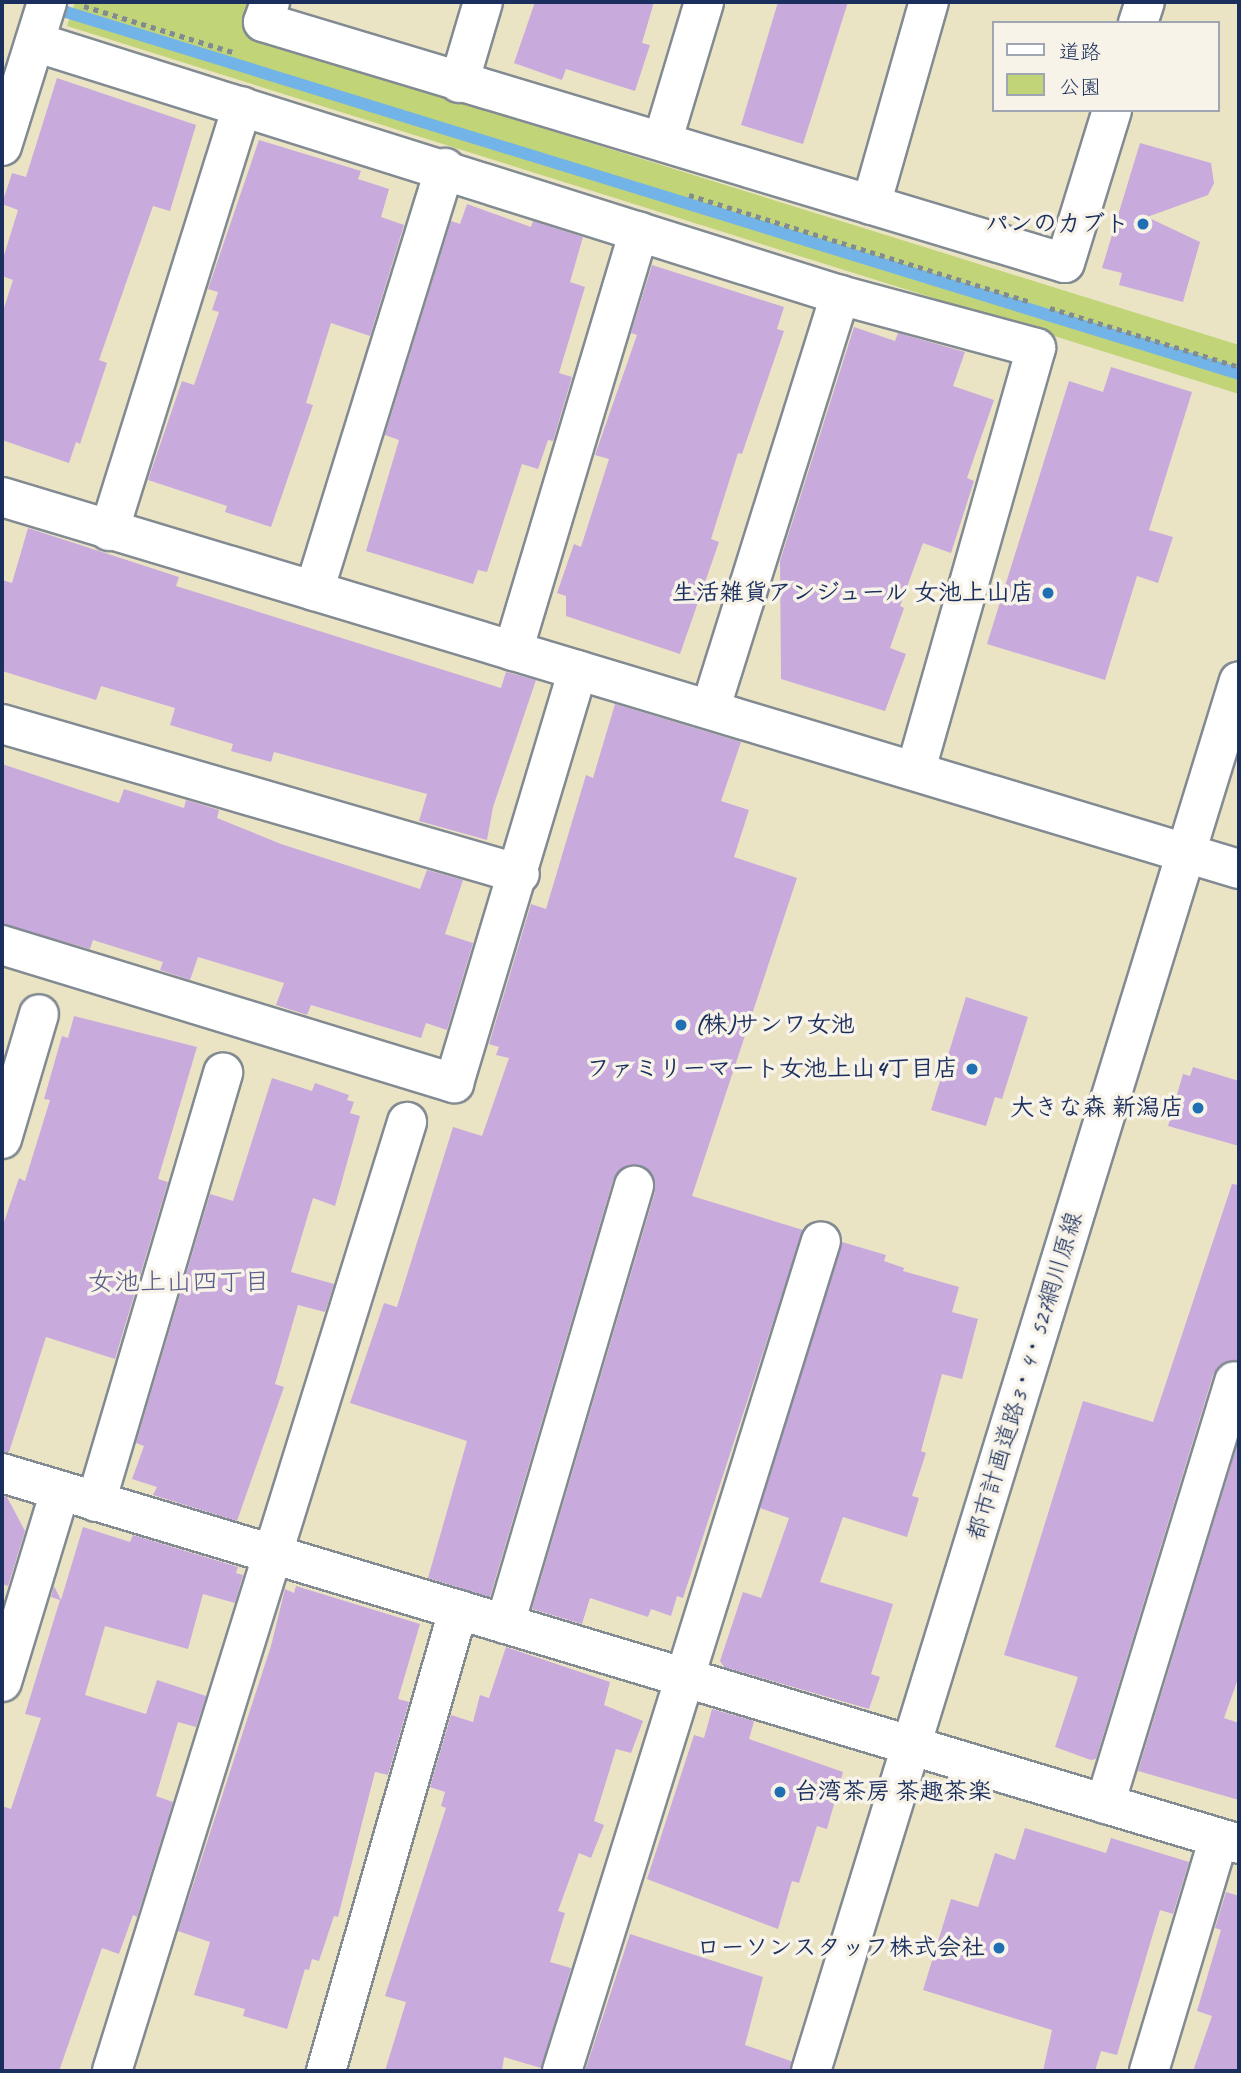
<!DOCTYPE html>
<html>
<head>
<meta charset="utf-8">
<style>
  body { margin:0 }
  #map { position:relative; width:1241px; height:2073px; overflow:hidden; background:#eae4c5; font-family:Caveat,"Klee One",sans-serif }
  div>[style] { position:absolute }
  .green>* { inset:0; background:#c1d477 }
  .stream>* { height:12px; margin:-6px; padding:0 6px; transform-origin:6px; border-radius:6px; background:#72b4e7 }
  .building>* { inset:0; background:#c9aadd }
  .path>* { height:4.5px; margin-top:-2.25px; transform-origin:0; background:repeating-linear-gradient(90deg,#828a92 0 5px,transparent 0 10px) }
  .roads { filter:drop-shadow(2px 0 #828a92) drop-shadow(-2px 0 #828a92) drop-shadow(0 2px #828a92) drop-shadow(0 -2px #828a92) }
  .street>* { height:38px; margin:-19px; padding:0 19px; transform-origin:19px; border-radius:19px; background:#fff }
  .secondary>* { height:38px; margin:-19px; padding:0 19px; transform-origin:19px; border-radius:19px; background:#fff }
  .dots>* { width:19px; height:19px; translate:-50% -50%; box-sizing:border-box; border:4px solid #f7f3e8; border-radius:50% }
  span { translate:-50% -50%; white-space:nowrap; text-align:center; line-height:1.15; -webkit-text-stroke:7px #f7f3e8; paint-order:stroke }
  .poi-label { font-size:24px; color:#1b2f5e; font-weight:700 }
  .right { translate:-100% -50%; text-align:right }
  .left { translate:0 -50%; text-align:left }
  .street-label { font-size:24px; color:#1b2f5e }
  .neighbourhood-label { font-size:26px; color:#585a8a }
  .frame { position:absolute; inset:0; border:4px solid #1b2f5e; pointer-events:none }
  .legend { position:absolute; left:992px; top:21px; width:228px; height:91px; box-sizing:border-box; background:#f7f3e8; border:2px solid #9fa5b1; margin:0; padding:9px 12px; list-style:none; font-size:21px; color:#1b2f5e }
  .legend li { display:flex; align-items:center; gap:14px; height:35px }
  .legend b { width:35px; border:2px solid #9fa5b1 }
</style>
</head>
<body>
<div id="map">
  <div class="green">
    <i style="clip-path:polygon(75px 2px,257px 2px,247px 36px,1239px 345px,1239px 394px,67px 26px)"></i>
  </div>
  <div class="stream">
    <i style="left:50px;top:7px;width:1244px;rotate:17.15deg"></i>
  </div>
  <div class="building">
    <i style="clip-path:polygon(535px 2px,654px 2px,642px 43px,650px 45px,635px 91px,566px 69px,562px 80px,514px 63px)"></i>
    <i style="clip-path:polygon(778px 2px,848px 2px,803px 144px,741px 125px)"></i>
    <i style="clip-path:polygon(57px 78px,196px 125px,170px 211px,153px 206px,99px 360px,107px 363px,80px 444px,76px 442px,69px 463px,2px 440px,2px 314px,13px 280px,2px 276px,2px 262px,18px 210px,2px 204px,12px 173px,26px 177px)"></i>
    <i style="clip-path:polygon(259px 140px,361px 171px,358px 179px,389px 189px,381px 217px,404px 225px,370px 336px,331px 323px,306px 403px,313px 405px,271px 527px,225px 512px,227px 506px,148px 480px,182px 381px,194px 385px,219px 312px,212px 310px,218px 292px,208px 289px)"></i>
    <i style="clip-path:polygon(1140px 143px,1211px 163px,1214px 183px,1208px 195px,1147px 217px,1200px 242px,1183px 302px,1119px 285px,1122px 273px,1102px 268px)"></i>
    <i style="clip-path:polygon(467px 204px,531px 227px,533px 221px,583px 237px,570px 282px,585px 287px,559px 373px,572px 377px,553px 441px,548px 440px,538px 469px,522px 464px,487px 572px,478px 570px,473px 584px,366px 551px,399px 440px,385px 435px,451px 221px,460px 224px)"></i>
    <i style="clip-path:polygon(652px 265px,784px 307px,777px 329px,784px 331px,742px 454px,738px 453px,711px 539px,719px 542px,680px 654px,566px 616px,566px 596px,557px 593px,574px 544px,581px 547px,609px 459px,595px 455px,637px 335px,631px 333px)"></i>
    <i style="clip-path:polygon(854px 327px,895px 341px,898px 333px,965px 352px,953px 386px,994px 400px,967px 478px,974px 481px,951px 553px,923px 543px,900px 606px,904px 608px,890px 648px,906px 654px,885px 711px,781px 679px,780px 561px)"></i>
    <i style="clip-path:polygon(1111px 367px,1192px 392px,1149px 530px,1173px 537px,1158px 583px,1137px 576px,1105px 680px,987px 644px,1069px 381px,1103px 392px)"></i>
    <i style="clip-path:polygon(28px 528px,179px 577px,176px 586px,501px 688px,506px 672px,536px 680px,493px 807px,487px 840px,419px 821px,427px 794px,274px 752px,271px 762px,231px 751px,233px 744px,170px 725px,175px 708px,101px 686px,96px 700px,2px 671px,2px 580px,12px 583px)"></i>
    <i style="clip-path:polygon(615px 704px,741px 742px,721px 801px,749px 810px,734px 857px,797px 878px,692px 1196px,803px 1230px,683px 1598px,677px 1596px,671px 1616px,651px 1609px,648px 1617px,590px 1598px,582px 1624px,532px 1609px,655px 1192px,649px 1170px,628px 1165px,613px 1180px,490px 1597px,428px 1578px,467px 1441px,350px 1403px,384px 1303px,397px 1307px,453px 1127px,482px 1136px,509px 1058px,496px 1055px,499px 1047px,489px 1044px,531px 904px,546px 909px,586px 775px,593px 778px)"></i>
    <i style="clip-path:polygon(2px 764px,119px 803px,124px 789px,184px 808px,186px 800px,219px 810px,217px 818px,281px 844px,420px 889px,427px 870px,463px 880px,445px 934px,473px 943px,447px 1030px,426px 1023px,421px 1038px,311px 1005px,307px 1015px,276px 1005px,284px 983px,198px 957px,190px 980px,160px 970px,163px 962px,93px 940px,90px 949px,2px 924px)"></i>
    <i style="clip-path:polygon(966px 997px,1028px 1017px,1002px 1099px,995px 1097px,986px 1126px,931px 1110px)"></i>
    <i style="clip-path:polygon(74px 1016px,197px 1047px,158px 1179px,168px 1182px,115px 1359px,46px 1337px,9px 1452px,2px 1452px,2px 1228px,19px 1178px,25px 1181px,50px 1100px,44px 1099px,62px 1036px,68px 1038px)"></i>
    <i style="clip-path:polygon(1193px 1067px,1239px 1081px,1239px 1146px,1168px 1126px,1183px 1074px,1190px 1076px)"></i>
    <i style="clip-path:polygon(272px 1078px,312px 1091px,315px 1083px,349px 1095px,347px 1100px,354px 1102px,350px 1113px,360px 1116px,335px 1206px,313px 1198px,291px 1272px,334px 1284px,325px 1312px,298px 1305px,275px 1384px,284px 1387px,237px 1521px,153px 1495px,157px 1487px,132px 1479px,144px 1446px,136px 1443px,210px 1194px,233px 1201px)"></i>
    <i style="clip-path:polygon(1232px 1184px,1239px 1185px,1239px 1360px,1220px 1365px,1213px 1375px,1096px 1759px,1091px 1760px,1055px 1747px,1078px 1677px,1004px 1655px,1083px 1401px,1153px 1422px)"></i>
    <i style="clip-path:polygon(842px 1242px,886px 1255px,884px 1261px,904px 1268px,903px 1271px,959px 1287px,952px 1312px,978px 1319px,962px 1379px,942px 1374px,921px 1451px,926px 1453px,912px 1496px,919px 1498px,907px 1537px,843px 1517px,820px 1582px,893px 1604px,871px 1674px,880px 1677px,869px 1709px,724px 1667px,720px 1661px,743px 1592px,761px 1598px,789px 1518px,760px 1508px)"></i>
    <i style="clip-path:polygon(1239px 1439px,1239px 1676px,1224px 1718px,1239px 1723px,1239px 1800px,1138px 1771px)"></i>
    <i style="clip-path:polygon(2px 1496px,7px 1497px,25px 1531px,8px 1586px,2px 1584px)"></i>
    <i style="clip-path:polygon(83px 1527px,130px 1542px,133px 1535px,238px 1567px,236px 1573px,243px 1575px,235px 1603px,203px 1594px,188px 1649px,105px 1626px,85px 1695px,146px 1714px,157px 1680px,206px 1696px,196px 1727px,178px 1722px,156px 1796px,173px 1802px,137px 1917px,133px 1915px,119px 1954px,102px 1948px,59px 2071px,2px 2071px,2px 1806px,11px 1809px,41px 1718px,25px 1714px,60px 1600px,51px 1597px,54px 1586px,61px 1600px)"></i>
    <i style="clip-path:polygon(296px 1586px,420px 1624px,398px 1699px,409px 1702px,388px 1775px,375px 1772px,338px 1917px,334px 1916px,319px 1961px,312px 1959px,309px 1970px,305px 1969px,287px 2029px,243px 2016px,245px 2009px,194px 1995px,210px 1942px,178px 1931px,271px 1646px,285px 1589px,294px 1593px)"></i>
    <i style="clip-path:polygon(506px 1647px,610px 1682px,604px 1705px,643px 1721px,631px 1753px,616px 1749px,594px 1821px,604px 1825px,591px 1858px,579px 1853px,558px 1911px,565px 1913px,550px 1962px,571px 1968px,541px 2068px,504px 2057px,502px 2071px,385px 2071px,406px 2002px,385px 1996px,446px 1808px,441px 1806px,445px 1792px,430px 1787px,451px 1715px,473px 1722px,480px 1695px,489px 1698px)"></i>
    <i style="clip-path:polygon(712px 1709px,754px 1721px,749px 1739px,843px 1772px,827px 1829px,817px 1826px,799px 1883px,792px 1881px,778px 1929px,647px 1879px,694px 1735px,704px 1738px)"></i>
    <i style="clip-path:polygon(1025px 1828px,1106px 1853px,1111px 1838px,1189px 1862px,1173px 1914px,1160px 1910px,1117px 2055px,1101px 2051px,1095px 2071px,1043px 2071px,1052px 2030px,923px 1990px,951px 1899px,978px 1907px,995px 1853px,1015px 1860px)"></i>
    <i style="clip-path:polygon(1226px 1892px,1239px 1896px,1239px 2071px,1193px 2071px,1212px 2016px,1197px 2011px,1221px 1930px,1215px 1928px)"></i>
    <i style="clip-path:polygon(630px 1934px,763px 1977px,745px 2045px,791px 2061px,790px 2071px,585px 2071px)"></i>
  </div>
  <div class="path">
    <i style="left:84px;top:6px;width:159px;rotate:17.2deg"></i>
    <i style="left:689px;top:195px;width:355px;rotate:17.4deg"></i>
    <i style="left:1050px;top:308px;width:198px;rotate:17.3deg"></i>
  </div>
  <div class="roads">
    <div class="street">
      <i style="left:270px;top:2px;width:21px;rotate:109deg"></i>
      <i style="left:263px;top:22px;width:837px;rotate:16.73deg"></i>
      <i style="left:1065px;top:263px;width:160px;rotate:-72.9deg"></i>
      <i style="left:1138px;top:23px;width:22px;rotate:-72deg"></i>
      <i style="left:35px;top:42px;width:844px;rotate:17.45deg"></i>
      <i style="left:840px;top:295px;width:203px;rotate:15.1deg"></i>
      <i style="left:1036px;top:348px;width:438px;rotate:105.9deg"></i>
      <i style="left:459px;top:83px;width:84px;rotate:-73.5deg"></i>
      <i style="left:663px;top:139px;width:143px;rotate:-73.3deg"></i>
      <i style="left:2px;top:146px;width:151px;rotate:-72.6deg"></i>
      <i style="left:871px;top:205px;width:211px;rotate:-74.1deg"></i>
      <i style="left:2px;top:497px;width:1292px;rotate:16.74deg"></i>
      <i style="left:109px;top:531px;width:445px;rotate:-72.6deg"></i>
      <i style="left:314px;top:591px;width:443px;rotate:-72.8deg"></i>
      <i style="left:513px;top:651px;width:438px;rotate:-73.3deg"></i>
      <i style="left:711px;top:707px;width:432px;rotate:-72.6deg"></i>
      <i style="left:2px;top:724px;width:539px;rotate:16.15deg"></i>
      <i style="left:2px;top:945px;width:473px;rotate:17deg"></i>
      <i style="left:454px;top:1083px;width:431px;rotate:-73.3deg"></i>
      <i style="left:2px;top:1139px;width:130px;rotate:-73.5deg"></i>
      <i style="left:2px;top:1473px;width:1291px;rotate:16.69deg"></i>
      <i style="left:96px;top:1502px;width:448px;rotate:-73.5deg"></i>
      <i style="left:505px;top:1624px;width:457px;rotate:-73.6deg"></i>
      <i style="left:2px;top:1682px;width:200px;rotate:-73.1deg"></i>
      <i style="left:1105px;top:1804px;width:442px;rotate:-73deg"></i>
      <i style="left:112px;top:2071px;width:994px;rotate:-72.73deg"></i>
      <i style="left:326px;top:2071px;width:480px;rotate:-74deg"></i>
      <i style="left:562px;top:2071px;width:869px;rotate:-72.67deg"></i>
      <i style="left:1149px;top:2071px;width:243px;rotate:-73.3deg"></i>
    </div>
    <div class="secondary">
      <i style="left:811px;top:2071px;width:1454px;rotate:-72.89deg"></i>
    </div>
  </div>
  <div class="dots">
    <i style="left:1143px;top:224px;background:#1f6fb2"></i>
    <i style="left:1048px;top:593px;background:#1f6fb2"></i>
    <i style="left:681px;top:1025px;background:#1f6fb2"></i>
    <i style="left:972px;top:1069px;background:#1f6fb2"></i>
    <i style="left:1198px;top:1108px;background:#1f6fb2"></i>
    <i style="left:780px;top:1792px;background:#1f6fb2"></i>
    <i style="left:999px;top:1948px;background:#1f6fb2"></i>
  </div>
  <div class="poi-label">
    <span class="right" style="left:1129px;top:224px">パンのカブト</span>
    <span class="right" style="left:1034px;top:593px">生活雑貨アンジュール 女池上山店</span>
    <span class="left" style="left:695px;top:1025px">(株)サンワ女池</span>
    <span class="right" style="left:958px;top:1069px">ファミリーマート女池上山4丁目店</span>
    <span class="right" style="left:1184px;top:1108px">大きな森 新潟店</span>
    <span class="left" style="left:794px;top:1792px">台湾茶房 茶趣茶楽</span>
    <span class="right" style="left:985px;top:1948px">ローソンスタッフ株式会社</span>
  </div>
  <div class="street-label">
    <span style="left:1025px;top:1376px;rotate:-73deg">都市計画道路3・4・527網川原線</span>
  </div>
  <div class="neighbourhood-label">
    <span style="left:179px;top:1282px">女池上山四丁目</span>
  </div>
  <div class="frame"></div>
  <ul class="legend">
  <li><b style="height:9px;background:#fff"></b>道路</li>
  <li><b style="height:19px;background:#c1d477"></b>公園</li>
  </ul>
</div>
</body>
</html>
